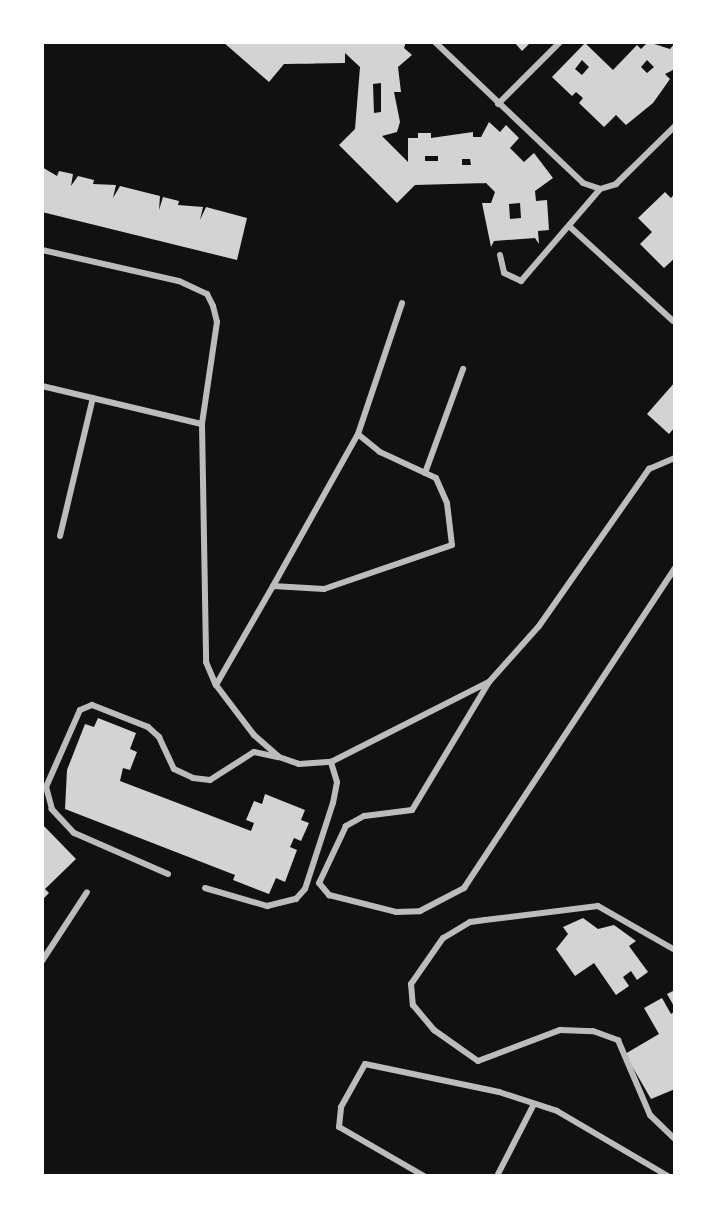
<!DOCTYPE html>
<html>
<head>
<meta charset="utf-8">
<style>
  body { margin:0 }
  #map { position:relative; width:717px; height:1218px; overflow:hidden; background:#111; font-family:Karla,sans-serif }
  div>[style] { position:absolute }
  .building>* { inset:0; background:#d3d3d3 }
  .minor>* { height:6px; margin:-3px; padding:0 3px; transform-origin:3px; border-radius:3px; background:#bcbcbc }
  span { translate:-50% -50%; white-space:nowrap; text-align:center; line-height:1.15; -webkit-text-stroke:6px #fff; paint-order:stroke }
  .frame { position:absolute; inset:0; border:44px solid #fff; pointer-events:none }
</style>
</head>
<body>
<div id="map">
  <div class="building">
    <i style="clip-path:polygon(evenodd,223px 42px,406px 42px,404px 48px,412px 55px,398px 67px,401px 92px,394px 92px,400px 122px,397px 132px,382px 136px,408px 162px,408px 138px,418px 138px,418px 133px,431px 133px,431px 138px,473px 132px,473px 137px,481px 137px,489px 122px,500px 132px,506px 125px,519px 138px,510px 148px,524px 162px,534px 153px,553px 178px,535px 191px,536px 201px,547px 200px,549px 230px,538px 231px,539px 244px,535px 238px,494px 241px,491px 247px,482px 203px,491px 203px,495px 192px,486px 183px,415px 185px,397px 203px,339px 145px,355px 129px,360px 67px,345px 53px,345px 63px,284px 64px,269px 82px,223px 42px,381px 83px,381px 112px,374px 113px,373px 84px,381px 83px,223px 42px,425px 156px,438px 156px,438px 161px,425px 161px,425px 156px,223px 42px,462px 159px,470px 159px,471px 165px,462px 165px,462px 159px,223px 42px,520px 203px,521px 218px,510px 219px,509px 204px,520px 203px)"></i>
    <i style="clip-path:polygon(514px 42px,531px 42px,522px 51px)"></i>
    <i style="clip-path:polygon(evenodd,648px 42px,670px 49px,675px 43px,675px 69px,665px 74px,670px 79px,653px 103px,626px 125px,616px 115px,604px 127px,579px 103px,583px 98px,576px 92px,572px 96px,552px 77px,585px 43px,613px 70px,637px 45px,641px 49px,648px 42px,582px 60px,589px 67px,582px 75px,575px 69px,582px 60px,648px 42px,647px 60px,654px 67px,647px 73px,641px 67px,647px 60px)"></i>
    <i style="clip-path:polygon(42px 167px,57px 176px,59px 171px,73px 174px,71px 186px,78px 176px,94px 180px,93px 184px,116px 185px,113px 198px,120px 186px,160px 196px,159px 210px,163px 197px,179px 201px,178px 205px,203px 207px,200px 220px,206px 207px,247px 218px,237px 260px,42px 212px)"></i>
    <i style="clip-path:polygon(665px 192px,671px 198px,675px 193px,675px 258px,664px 268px,640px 244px,652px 232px,638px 218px)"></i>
    <i style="clip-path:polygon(675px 382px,675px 427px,669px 434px,647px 414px)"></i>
    <i style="clip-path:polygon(98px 718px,136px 733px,130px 749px,137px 752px,130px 770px,123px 768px,120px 781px,251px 831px,254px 823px,246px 820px,254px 801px,262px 804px,265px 794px,305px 810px,301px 820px,309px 823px,301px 841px,294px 838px,290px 847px,297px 850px,285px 882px,276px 878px,269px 894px,233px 880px,235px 875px,65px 809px,67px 770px,85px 724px,94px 727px)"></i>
    <i style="clip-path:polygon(42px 824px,76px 859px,45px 889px,49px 893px,42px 900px)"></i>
    <i style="clip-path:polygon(583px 918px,598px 929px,614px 925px,636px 941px,629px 946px,648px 972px,637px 980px,631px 971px,623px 977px,629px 986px,616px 995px,594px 963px,575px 976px,556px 949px,568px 934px,563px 927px)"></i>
    <i style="clip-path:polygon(675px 990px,675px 1008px,667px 994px)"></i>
    <i style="clip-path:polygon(662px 998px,671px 1014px,675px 1011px,675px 1089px,651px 1099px,625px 1054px,659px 1034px,644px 1008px)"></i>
  </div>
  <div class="minor">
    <i style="left:435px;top:42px;width:204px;rotate:43.6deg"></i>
    <i style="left:583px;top:183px;width:18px;rotate:19deg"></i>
    <i style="left:600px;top:189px;width:17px;rotate:-17deg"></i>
    <i style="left:616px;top:184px;width:83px;rotate:-44.5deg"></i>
    <i style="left:498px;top:104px;width:88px;rotate:-45deg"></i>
    <i style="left:569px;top:226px;width:141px;rotate:42.4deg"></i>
    <i style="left:42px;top:250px;width:140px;rotate:12.8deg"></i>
    <i style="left:179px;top:281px;width:31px;rotate:25deg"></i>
    <i style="left:207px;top:294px;width:13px;rotate:63deg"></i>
    <i style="left:213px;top:306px;width:16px;rotate:76deg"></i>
    <i style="left:217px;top:322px;width:103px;rotate:98.4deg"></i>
    <i style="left:202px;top:424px;width:238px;rotate:89deg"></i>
    <i style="left:206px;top:662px;width:25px;rotate:67deg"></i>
    <i style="left:216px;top:685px;width:63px;rotate:52.8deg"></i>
    <i style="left:254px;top:735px;width:33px;rotate:41deg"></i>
    <i style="left:279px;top:757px;width:21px;rotate:19deg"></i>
    <i style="left:299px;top:764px;width:32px;rotate:-4deg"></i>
    <i style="left:331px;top:762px;width:177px;rotate:-26.9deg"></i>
    <i style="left:489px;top:682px;width:75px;rotate:-48.2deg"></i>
    <i style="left:539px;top:626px;width:192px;rotate:-55deg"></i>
    <i style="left:649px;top:469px;width:28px;rotate:-23deg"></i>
    <i style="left:500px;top:255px;width:18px;rotate:77deg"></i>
    <i style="left:504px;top:273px;width:19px;rotate:25deg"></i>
    <i style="left:521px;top:281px;width:121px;rotate:-49.3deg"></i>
    <i style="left:42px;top:386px;width:164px;rotate:13.4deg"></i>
    <i style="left:425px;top:473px;width:111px;rotate:-69.9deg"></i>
    <i style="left:60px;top:536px;width:142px;rotate:-76.6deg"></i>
    <i style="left:273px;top:586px;width:174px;rotate:-60.8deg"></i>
    <i style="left:489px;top:682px;width:149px;rotate:121deg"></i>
    <i style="left:412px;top:810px;width:48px;rotate:172.9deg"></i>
    <i style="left:364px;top:816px;width:21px;rotate:151deg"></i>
    <i style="left:346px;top:826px;width:63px;rotate:115.3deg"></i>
    <i style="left:319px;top:883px;width:16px;rotate:50deg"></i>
    <i style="left:329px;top:895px;width:69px;rotate:14.2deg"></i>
    <i style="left:396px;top:912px;width:24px;rotate:-2deg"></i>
    <i style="left:420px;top:911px;width:50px;rotate:-27.6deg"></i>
    <i style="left:464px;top:888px;width:383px;rotate:-56.6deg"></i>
    <i style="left:216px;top:685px;width:114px;rotate:-60.1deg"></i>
    <i style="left:273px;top:586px;width:51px;rotate:3.4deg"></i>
    <i style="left:324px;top:589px;width:135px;rotate:-19deg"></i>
    <i style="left:452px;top:545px;width:42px;rotate:-96.8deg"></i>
    <i style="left:447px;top:503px;width:27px;rotate:-114deg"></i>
    <i style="left:436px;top:478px;width:62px;rotate:-155.1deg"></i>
    <i style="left:380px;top:452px;width:28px;rotate:-141deg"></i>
    <i style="left:358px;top:434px;width:138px;rotate:-71.4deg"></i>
    <i style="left:168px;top:874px;width:103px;rotate:-156.4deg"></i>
    <i style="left:74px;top:833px;width:33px;rotate:-133deg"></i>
    <i style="left:52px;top:809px;width:23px;rotate:-105deg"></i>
    <i style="left:46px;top:787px;width:84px;rotate:-66.2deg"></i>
    <i style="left:80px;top:710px;width:13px;rotate:-23deg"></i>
    <i style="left:92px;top:705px;width:60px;rotate:21.4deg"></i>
    <i style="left:148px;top:727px;width:15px;rotate:42deg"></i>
    <i style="left:159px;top:737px;width:35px;rotate:65deg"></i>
    <i style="left:174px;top:769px;width:21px;rotate:25deg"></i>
    <i style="left:193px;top:778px;width:17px;rotate:7deg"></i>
    <i style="left:210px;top:780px;width:52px;rotate:-32.5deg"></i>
    <i style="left:254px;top:752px;width:25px;rotate:12deg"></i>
    <i style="left:205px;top:888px;width:65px;rotate:16.2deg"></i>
    <i style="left:267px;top:906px;width:30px;rotate:-14deg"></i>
    <i style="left:296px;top:899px;width:13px;rotate:-48deg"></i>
    <i style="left:305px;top:889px;width:90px;rotate:-72deg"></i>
    <i style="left:333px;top:803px;width:21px;rotate:-79deg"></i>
    <i style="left:337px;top:782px;width:21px;rotate:-107deg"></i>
    <i style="left:675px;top:950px;width:89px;rotate:-150.3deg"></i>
    <i style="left:598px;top:906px;width:114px;rotate:172.9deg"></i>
    <i style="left:485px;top:920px;width:15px;rotate:172deg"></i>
    <i style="left:470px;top:922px;width:31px;rotate:149deg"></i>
    <i style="left:443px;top:938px;width:56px;rotate:124.8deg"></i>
    <i style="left:411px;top:984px;width:21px;rotate:85deg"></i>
    <i style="left:413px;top:1005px;width:33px;rotate:50deg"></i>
    <i style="left:434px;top:1030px;width:54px;rotate:35.2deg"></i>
    <i style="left:478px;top:1061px;width:88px;rotate:-20.7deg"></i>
    <i style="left:560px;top:1030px;width:33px;rotate:2deg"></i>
    <i style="left:593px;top:1031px;width:27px;rotate:20deg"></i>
    <i style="left:618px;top:1040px;width:82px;rotate:66.9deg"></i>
    <i style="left:650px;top:1115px;width:35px;rotate:44deg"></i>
    <i style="left:42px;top:961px;width:82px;rotate:-56.9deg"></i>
    <i style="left:424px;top:1176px;width:98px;rotate:-150deg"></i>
    <i style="left:339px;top:1127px;width:20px;rotate:-84deg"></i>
    <i style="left:341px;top:1107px;width:49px;rotate:-60.8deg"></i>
    <i style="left:365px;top:1064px;width:137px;rotate:11.8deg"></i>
    <i style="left:499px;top:1092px;width:61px;rotate:18.1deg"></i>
    <i style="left:557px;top:1111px;width:129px;rotate:30.4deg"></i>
    <i style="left:497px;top:1176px;width:81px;rotate:-62.8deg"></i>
  </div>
  <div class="frame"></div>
</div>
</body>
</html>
